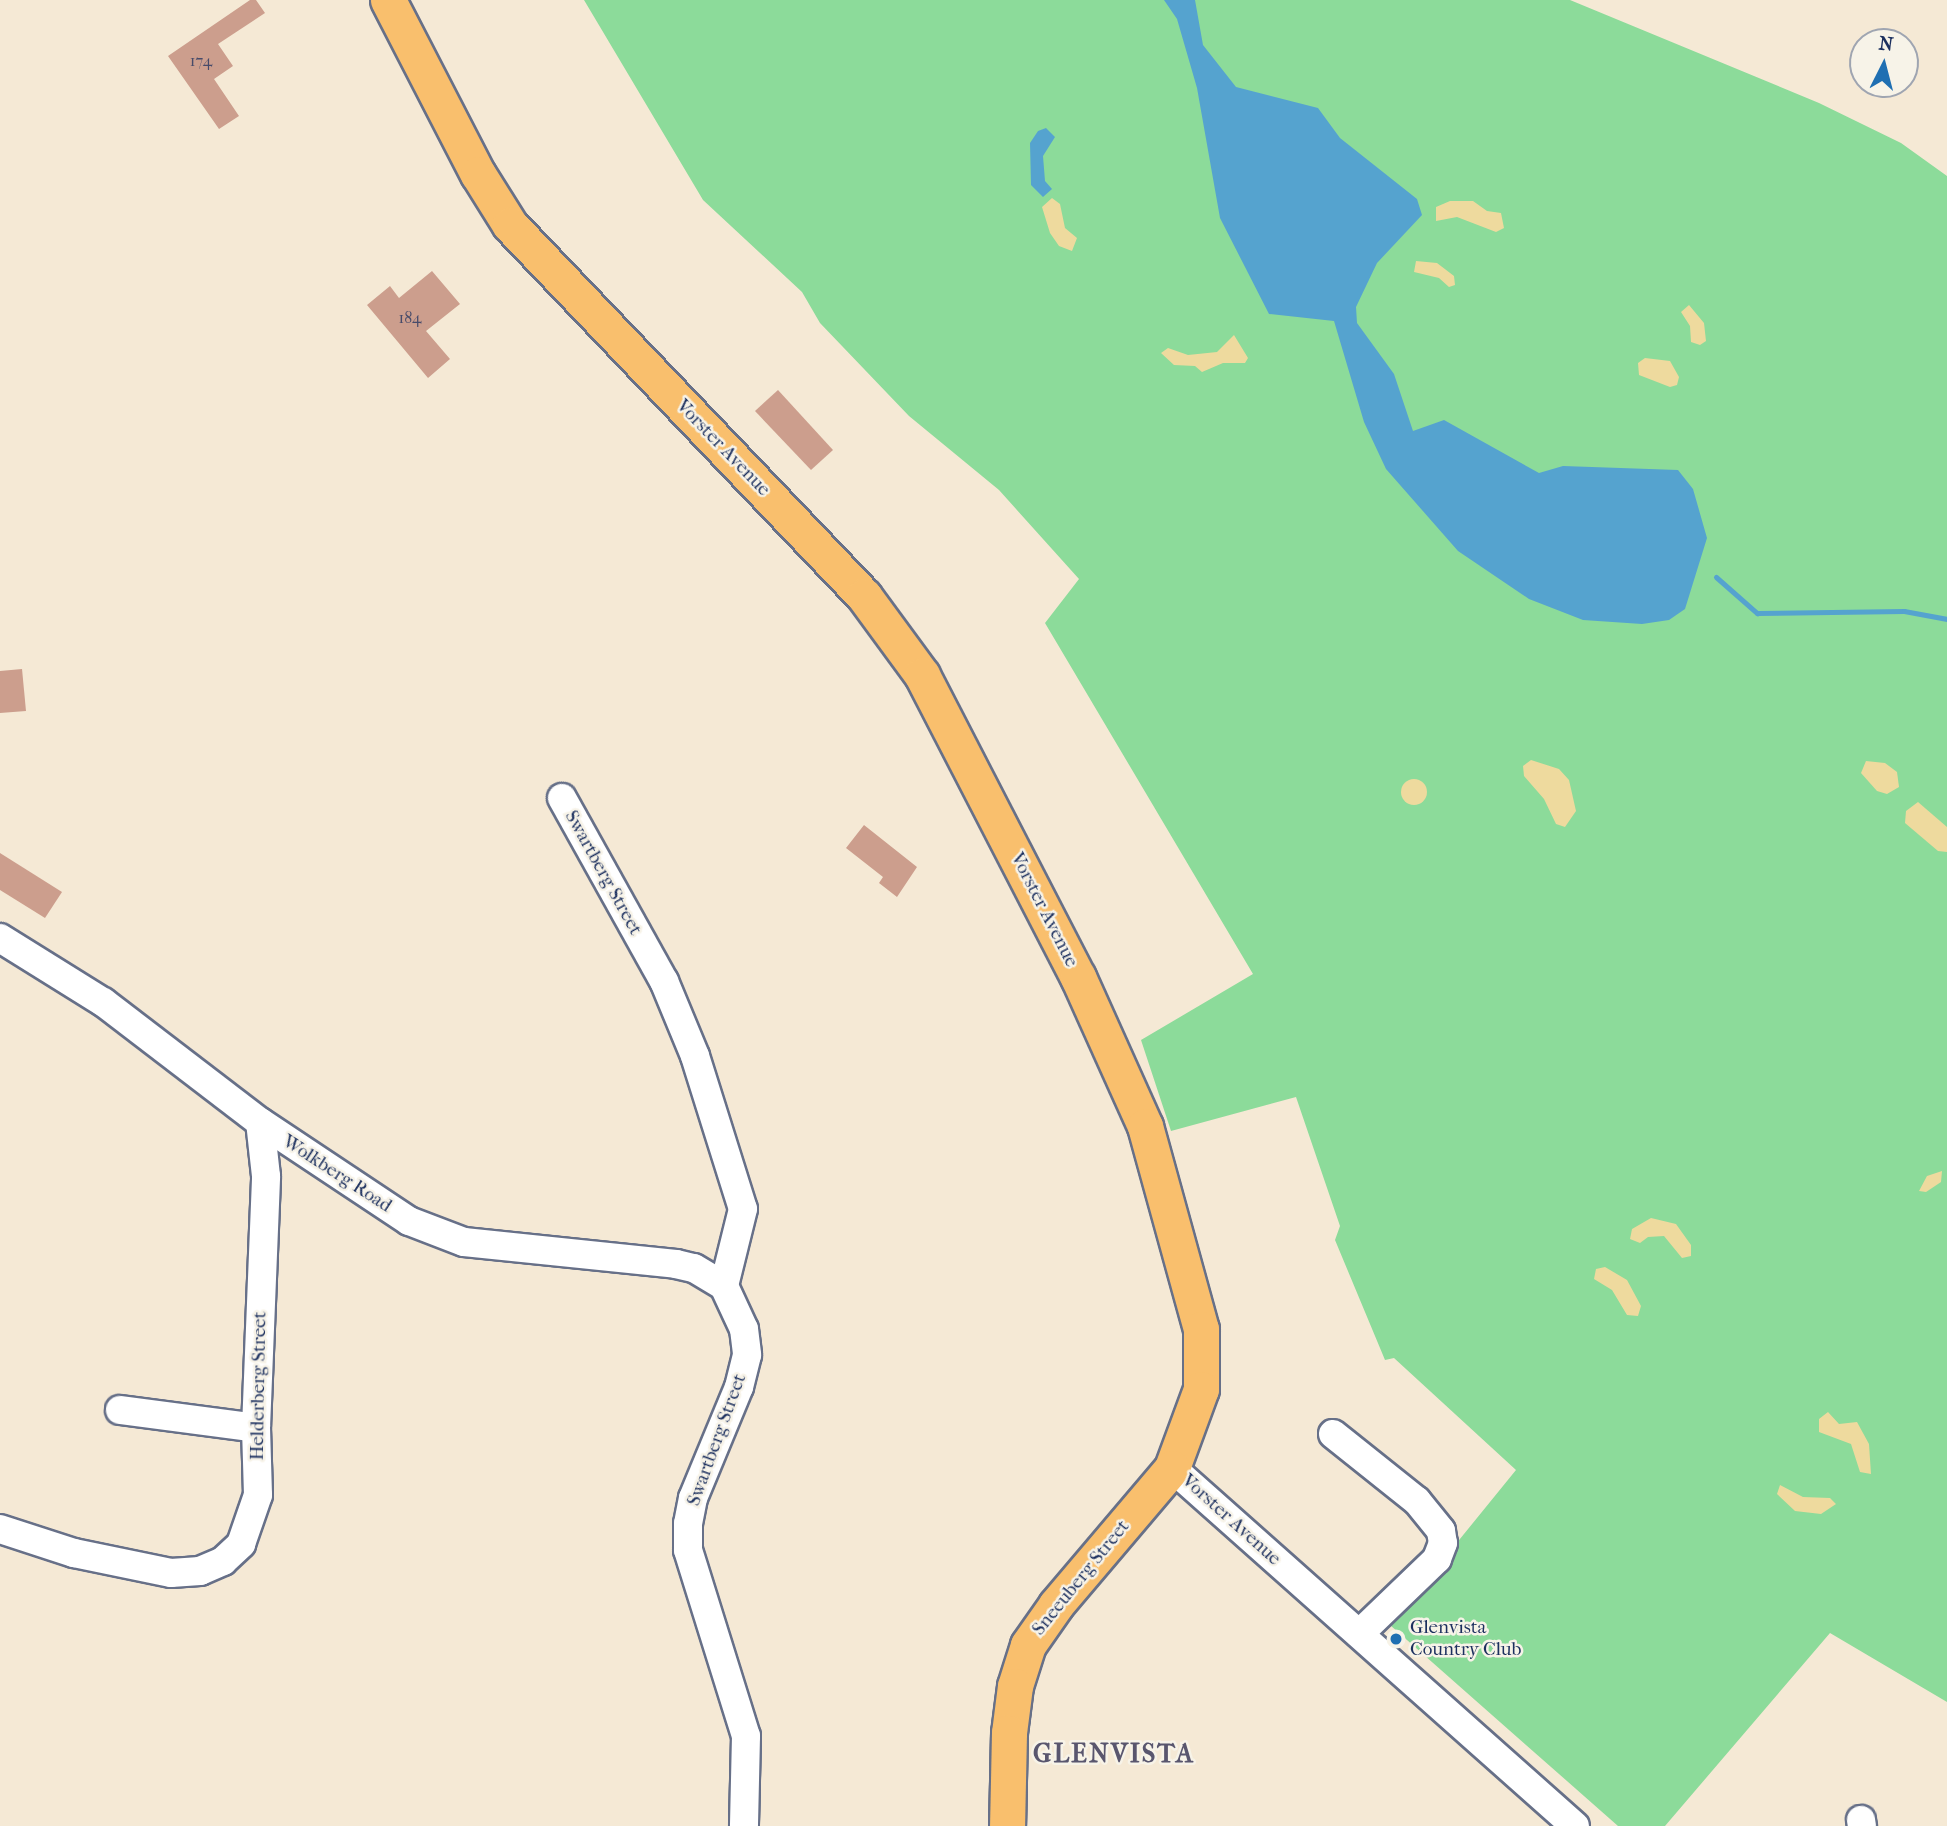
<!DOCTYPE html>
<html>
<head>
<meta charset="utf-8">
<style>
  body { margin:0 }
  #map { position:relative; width:1947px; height:1826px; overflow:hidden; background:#f5e9d5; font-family:"IM FELL French Canon",serif }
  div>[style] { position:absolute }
  .green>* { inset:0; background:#8cdb9a }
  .sand>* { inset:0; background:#eeda9e }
  .round { border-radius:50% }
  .water>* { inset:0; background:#55a3cf }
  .stream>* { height:5px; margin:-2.5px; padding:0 2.5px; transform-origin:2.5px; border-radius:2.5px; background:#55a3cf }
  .building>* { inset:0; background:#cc9e8d }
  .roads { filter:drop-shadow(2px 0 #677088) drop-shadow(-2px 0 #677088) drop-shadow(0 2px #677088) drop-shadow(0 -2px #677088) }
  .minor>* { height:28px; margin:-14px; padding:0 14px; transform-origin:14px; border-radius:14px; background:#fff }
  .major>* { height:35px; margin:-17.5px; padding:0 17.5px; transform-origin:17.5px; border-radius:17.5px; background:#f9bf6d }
  .dots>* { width:19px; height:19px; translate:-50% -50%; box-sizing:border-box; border:4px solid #f7f3e8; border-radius:50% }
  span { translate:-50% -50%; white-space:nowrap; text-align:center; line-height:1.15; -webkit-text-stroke:5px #f7f3e8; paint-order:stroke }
  .number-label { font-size:16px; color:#474b6a }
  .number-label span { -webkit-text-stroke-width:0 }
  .street-label { font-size:19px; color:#1b2f5e }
  .poi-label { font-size:19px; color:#1b2f5e }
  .left { translate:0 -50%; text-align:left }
  .district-label { font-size:26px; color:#59566e; font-weight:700; letter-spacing:2px }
  .north { position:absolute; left:1849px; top:28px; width:70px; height:70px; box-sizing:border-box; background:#f7f3e8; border:2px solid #9fa5b1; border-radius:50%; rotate:6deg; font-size:19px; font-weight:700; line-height:28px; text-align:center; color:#1b2f5e }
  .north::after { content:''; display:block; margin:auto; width:24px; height:32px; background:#1f6fb2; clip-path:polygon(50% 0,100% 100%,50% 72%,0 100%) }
</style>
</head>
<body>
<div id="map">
  <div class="green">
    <i style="clip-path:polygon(584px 0,1570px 0,1819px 103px,1901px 143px,1947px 176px,1947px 1702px,1830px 1633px,1665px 1826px,1618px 1826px,1390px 1625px,1516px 1470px,1394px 1358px,1385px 1360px,1335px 1240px,1340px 1226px,1296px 1097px,1171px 1131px,1141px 1040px,1253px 974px,1045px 623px,1079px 579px,999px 490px,909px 416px,820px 323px,802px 292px,703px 200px)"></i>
  </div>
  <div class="sand">
    <i style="clip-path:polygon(1052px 198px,1060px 204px,1065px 228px,1077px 238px,1072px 251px,1059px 246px,1050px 233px,1042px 207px)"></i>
    <i style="clip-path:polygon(1450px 201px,1473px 201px,1487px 211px,1501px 213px,1504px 228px,1496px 232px,1457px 217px,1436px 221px,1436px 207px)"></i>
    <i style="clip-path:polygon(1416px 261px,1437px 263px,1454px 276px,1455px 285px,1449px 287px,1439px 278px,1414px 272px)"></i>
    <i style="clip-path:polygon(1689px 305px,1704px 323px,1706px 341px,1700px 345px,1691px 342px,1690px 326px,1681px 312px)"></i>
    <i style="clip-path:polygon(1234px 335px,1248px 358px,1245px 363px,1223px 363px,1202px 372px,1195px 366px,1174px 365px,1161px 353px,1168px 348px,1188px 355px,1217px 352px)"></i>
    <i style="clip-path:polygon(1645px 358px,1670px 361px,1679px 377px,1677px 385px,1670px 387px,1639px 375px,1638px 363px)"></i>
    <i style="clip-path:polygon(1531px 760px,1559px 769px,1569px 780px,1576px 811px,1565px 827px,1556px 824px,1544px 799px,1524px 776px,1523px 766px)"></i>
    <i style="clip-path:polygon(1866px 761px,1885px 763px,1897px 772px,1899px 787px,1887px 794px,1877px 791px,1861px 773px)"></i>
    <i class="round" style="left:1401px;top:779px;width:26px;height:26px"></i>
    <i style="clip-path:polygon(1918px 802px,1947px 827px,1947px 852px,1938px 851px,1905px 823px,1906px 811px)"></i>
    <i style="clip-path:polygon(1942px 1171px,1941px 1182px,1926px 1192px,1919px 1191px,1927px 1176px)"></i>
    <i style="clip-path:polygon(1651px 1218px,1676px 1224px,1691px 1245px,1691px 1256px,1682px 1258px,1664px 1236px,1648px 1237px,1640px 1243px,1630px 1239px,1632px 1229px)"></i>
    <i style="clip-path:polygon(1605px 1267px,1627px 1280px,1641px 1306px,1638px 1316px,1627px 1315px,1612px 1290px,1594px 1279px,1596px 1269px)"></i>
    <i style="clip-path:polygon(1828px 1412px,1839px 1424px,1857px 1422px,1869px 1444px,1871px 1474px,1860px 1472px,1851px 1444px,1819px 1432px,1819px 1419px)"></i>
    <i style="clip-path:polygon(1780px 1485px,1803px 1497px,1830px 1498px,1836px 1504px,1821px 1514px,1795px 1511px,1777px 1494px)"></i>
  </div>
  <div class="water">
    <i style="clip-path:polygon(1164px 0,1195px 0,1203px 45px,1236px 87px,1318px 108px,1340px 138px,1417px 199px,1422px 215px,1377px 263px,1356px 307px,1357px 323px,1394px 374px,1413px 431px,1444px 420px,1539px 473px,1563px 466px,1678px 470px,1693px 489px,1707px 538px,1685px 609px,1669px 620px,1642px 624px,1583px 620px,1529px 599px,1458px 551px,1386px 469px,1364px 422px,1334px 321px,1269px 314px,1220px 218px,1197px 88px,1177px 19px)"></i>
    <i style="clip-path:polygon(1046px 128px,1055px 137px,1043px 156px,1045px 181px,1052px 189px,1043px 197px,1031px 185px,1030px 143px,1038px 131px)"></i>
  </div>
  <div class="stream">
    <i style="left:1716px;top:577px;width:55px;rotate:41.3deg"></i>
    <i style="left:1757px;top:613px;width:147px;rotate:-0.8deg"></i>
    <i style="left:1904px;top:611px;width:44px;rotate:10.5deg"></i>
  </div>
  <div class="building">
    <i style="clip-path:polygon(250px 0,256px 0,265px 13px,218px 44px,233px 66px,214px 79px,239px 116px,219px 129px,168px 56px)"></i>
    <i style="clip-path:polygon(432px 271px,460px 304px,426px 331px,450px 359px,428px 378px,367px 305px,390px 286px,399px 298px)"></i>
    <i style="clip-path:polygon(778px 390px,833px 450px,811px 470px,755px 411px)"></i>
    <i style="clip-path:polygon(22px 669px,26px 711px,0 713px,0 671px)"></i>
    <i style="clip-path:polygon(864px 825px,917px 867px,897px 897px,879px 883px,883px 877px,846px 848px)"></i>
    <i style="clip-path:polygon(0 853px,62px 892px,45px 918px,0 890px)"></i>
  </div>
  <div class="roads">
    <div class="minor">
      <i style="left:562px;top:798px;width:210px;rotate:60.9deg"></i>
      <i style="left:664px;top:981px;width:81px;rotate:67.5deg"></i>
      <i style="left:695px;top:1056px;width:160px;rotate:72.6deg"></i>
      <i style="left:743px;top:1209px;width:79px;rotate:103.9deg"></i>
      <i style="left:724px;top:1286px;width:47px;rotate:65.1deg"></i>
      <i style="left:744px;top:1329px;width:26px;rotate:83deg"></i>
      <i style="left:747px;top:1355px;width:33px;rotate:104deg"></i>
      <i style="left:739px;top:1387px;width:120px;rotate:112.5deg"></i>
      <i style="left:693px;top:1498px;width:26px;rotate:101deg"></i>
      <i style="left:688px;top:1524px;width:26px;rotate:90deg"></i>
      <i style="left:688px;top:1550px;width:195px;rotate:72.7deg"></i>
      <i style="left:746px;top:1736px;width:90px;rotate:91.3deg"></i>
      <i style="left:0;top:938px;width:121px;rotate:31.9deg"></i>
      <i style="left:103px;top:1002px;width:198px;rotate:37.4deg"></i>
      <i style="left:260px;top:1122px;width:179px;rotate:33.6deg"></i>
      <i style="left:409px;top:1221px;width:59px;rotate:20.9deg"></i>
      <i style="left:464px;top:1242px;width:213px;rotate:5.9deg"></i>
      <i style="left:676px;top:1264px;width:18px;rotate:13deg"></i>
      <i style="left:694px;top:1268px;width:35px;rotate:31deg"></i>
      <i style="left:120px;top:1410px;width:137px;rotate:7.5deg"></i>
      <i style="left:1333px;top:1434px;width:107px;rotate:38.6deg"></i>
      <i style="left:1417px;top:1501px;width:38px;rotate:51deg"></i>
      <i style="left:1441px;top:1531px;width:12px;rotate:81deg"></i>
      <i style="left:1443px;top:1543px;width:17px;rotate:111deg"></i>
      <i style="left:1437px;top:1559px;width:108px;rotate:136.1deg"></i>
      <i style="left:1172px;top:1468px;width:539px;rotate:41.62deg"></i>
      <i style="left:0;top:1529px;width:78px;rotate:18deg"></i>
      <i style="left:74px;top:1553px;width:99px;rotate:11.7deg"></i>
      <i style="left:171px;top:1573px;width:29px;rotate:-4deg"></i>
      <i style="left:200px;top:1571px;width:25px;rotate:-23deg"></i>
      <i style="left:223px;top:1561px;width:25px;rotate:-43deg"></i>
      <i style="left:241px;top:1544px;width:52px;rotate:-70.9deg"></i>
      <i style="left:258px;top:1495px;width:67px;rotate:-91.7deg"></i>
      <i style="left:256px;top:1428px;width:252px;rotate:-87.7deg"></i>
      <i style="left:266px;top:1176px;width:54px;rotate:-96.3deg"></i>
      <i style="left:1861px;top:1820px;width:6px;rotate:81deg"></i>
    </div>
    <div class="major">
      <i style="left:388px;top:0;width:196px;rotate:62.7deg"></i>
      <i style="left:478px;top:174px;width:60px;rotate:57.9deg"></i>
      <i style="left:510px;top:225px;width:513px;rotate:46.34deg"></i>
      <i style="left:864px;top:596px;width:98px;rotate:53.7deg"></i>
      <i style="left:922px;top:675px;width:340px;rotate:62.7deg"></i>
      <i style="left:1078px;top:977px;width:163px;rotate:65.8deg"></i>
      <i style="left:1145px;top:1126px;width:211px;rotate:74.6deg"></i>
      <i style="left:1201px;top:1329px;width:60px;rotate:90deg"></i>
      <i style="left:1201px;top:1389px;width:84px;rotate:110.2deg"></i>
      <i style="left:1172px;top:1468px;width:180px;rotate:130.3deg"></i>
      <i style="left:1056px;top:1605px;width:49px;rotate:125deg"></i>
      <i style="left:1028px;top:1645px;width:43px;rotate:107.6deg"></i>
      <i style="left:1015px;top:1686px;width:47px;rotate:97.3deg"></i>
      <i style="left:1009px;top:1733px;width:93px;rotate:91.2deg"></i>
    </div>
  </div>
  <div class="dots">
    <i style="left:1396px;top:1639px;background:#1f6fb2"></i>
  </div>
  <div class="number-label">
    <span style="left:201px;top:61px">174</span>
    <span style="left:410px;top:318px">184</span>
  </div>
  <div class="street-label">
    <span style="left:723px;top:448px;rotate:46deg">Vorster Avenue</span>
    <span style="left:603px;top:873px;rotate:61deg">Swartberg Street</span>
    <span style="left:1044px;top:910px;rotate:63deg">Vorster Avenue</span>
    <span style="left:337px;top:1174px;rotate:33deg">Wolkberg Road</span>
    <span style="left:259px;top:1386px;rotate:-89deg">Helderberg Street</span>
    <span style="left:717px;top:1440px;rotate:-70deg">Swartberg Street</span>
    <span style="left:1231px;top:1520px;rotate:42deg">Vorster Avenue</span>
    <span style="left:1081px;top:1578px;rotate:-51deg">Sneeuberg Street</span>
  </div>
  <div class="poi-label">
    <span class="left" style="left:1410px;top:1639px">Glenvista<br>Country Club</span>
  </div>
  <div class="district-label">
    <span style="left:1114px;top:1754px">GLENVISTA</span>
  </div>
  <div class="north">N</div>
</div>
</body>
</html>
